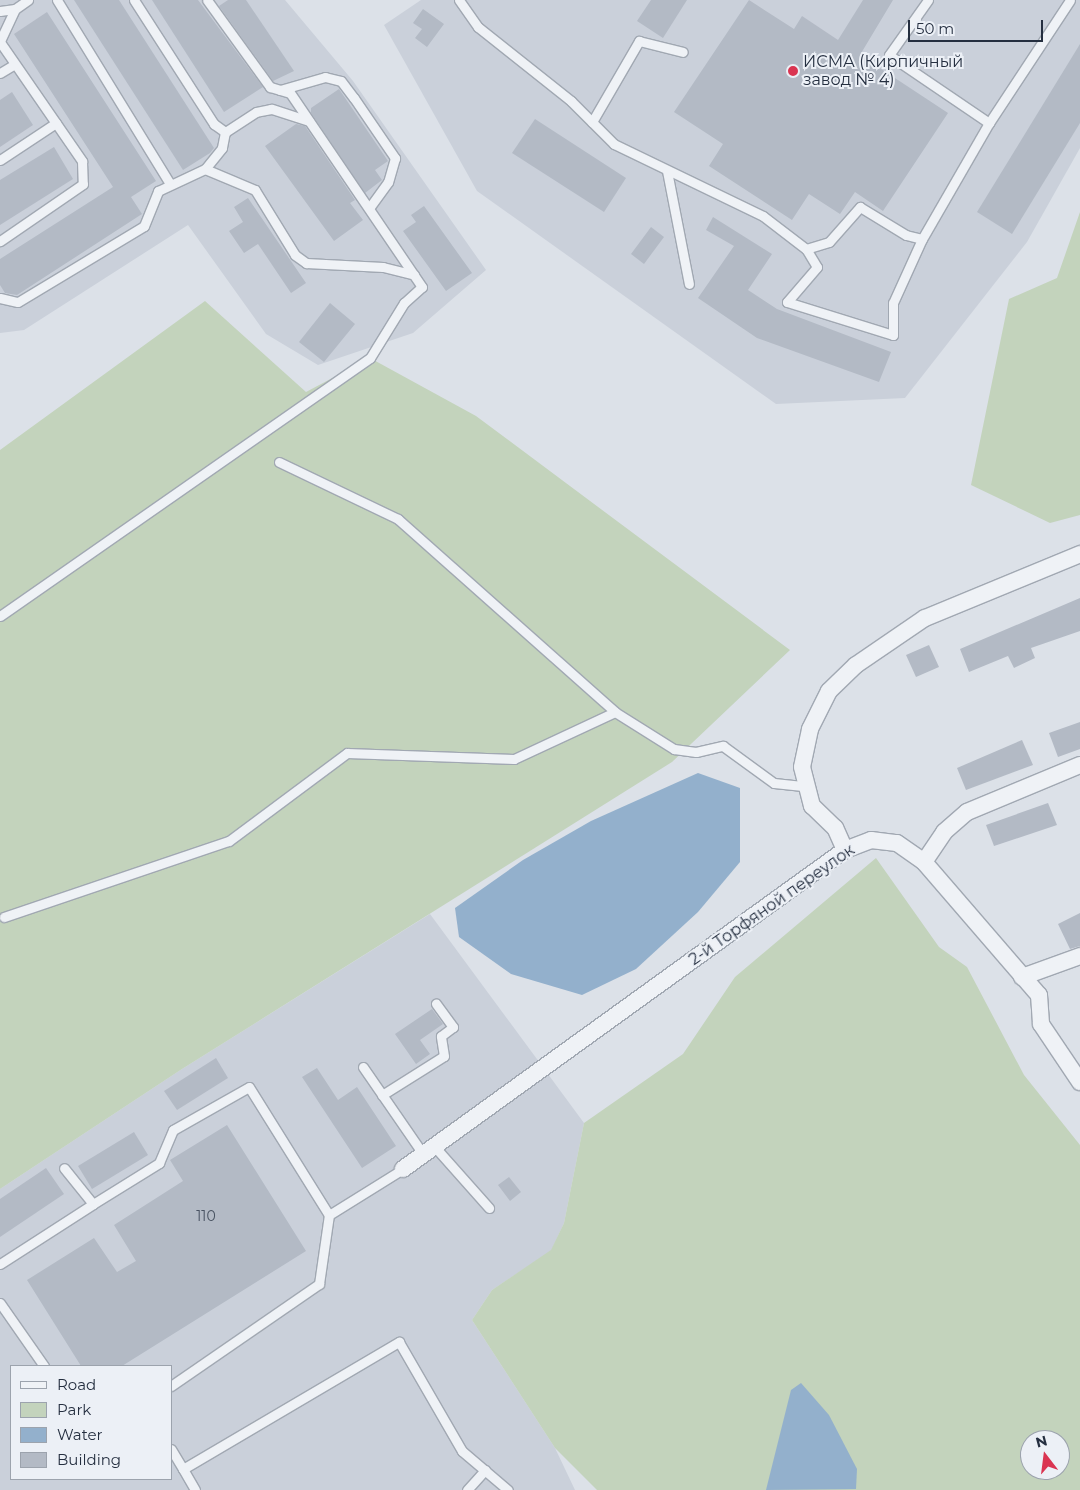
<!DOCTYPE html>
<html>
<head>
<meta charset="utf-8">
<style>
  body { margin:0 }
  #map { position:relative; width:1080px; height:1490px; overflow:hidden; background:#dce1e8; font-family:Montserrat,sans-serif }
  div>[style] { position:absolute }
  .built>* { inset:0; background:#cad0da }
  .green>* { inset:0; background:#c3d3bc }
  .water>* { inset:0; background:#93b0cc }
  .building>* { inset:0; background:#b3bac5 }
  .roads { filter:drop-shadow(1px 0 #a1a8b2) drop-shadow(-1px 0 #a1a8b2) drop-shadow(0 1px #a1a8b2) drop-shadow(0 -1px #a1a8b2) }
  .lane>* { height:9px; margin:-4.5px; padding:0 4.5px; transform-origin:4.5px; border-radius:4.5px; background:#eff2f6 }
  .street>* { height:16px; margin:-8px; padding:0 8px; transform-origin:8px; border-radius:8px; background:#eff2f6 }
  .dots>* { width:14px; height:14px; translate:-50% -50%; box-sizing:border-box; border:2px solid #ecf0f6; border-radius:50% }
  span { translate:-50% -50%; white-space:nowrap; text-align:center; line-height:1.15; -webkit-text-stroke:4px #ecf0f6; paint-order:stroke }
  .number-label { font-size:14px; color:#485261 }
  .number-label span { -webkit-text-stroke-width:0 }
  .poi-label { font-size:16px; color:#252f40 }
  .left { translate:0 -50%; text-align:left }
  .street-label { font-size:16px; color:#252f40 }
  .legend { position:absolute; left:10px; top:1365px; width:162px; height:115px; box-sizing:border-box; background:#ecf0f6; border:1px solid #9ca3ad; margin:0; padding:6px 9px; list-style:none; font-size:15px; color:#252f40 }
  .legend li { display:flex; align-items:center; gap:10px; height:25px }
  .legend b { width:25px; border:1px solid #9ca3ad }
  .north { position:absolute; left:1020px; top:1430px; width:50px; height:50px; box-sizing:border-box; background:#ecf0f6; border:1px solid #9ca3ad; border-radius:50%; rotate:345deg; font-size:14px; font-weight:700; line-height:20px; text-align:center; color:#252f40 }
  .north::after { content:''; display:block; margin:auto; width:18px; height:22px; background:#da3451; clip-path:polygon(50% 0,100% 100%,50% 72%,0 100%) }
  .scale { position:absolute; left:908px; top:20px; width:135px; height:22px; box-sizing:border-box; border:2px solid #252f40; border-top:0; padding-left:6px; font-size:15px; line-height:18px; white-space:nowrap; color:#252f40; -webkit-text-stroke:4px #ecf0f6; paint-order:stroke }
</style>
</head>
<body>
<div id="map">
  <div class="built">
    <i style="clip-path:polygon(0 0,285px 0,353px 81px,486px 270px,413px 333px,318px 365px,266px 334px,188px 225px,24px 330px,0 333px)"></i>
    <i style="clip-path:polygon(421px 0,1080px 0,1080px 148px,1027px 242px,905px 398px,776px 404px,477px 191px,384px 25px)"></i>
    <i style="clip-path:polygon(evenodd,430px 914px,584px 1123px,564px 1223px,551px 1251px,492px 1290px,472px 1320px,555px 1448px,575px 1490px,0 1490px,0 1189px,182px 1069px,430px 914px,11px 1366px,171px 1366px,171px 1479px,11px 1479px,11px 1366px)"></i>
  </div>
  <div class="green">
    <i style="clip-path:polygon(1080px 212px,1080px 515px,1050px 523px,971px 485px,1009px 299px,1057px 278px)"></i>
    <i style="clip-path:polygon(205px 301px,306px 392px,370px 358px,476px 416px,790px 650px,672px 762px,182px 1069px,0 1189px,0 450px)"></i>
    <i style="clip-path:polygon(evenodd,876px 858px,939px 947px,967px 967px,1024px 1075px,1080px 1145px,1080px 1490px,597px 1490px,555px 1448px,472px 1320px,492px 1290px,551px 1250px,564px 1223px,584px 1123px,683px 1054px,735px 977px,876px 858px,1030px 1440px,1060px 1440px,1060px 1470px,1030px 1470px,1030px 1440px)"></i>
  </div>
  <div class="water">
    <i style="clip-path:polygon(698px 773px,740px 788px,740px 862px,698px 912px,636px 969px,582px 995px,511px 974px,459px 937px,455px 908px,523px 860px,591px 821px)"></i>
    <i style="clip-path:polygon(801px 1383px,829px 1415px,857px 1469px,856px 1489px,766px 1490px,791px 1390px)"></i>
  </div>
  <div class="building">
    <i style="clip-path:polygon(74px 0,119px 0,214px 148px,210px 153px,183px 170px)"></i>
    <i style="clip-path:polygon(152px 0,198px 0,263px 87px,224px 112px)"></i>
    <i style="clip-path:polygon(228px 0,246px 0,294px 71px,273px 81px,219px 6px)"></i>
    <i style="clip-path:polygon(651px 0,687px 0,663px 38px,637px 21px)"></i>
    <i style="clip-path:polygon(749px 0,794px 29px,802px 16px,838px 40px,863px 0,893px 0,860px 55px,948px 113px,883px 211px,855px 192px,840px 214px,809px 194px,792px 220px,709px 166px,723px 144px,674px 112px)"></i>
    <i style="clip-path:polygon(423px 9px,444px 24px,427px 47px,415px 38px,422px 29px,413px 23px)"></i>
    <i style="clip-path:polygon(47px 12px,156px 181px,131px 197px,142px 214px,17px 295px,5px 293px,0 285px,0 259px,113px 187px,14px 34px)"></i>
    <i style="clip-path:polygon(1080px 44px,1080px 123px,1012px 234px,977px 212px)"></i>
    <i style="clip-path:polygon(339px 89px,388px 161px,375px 170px,382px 180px,365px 193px,311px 113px,311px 108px)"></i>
    <i style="clip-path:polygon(12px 92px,33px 125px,0 147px,0 100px)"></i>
    <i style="clip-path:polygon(535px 119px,626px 178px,604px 212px,512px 153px)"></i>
    <i style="clip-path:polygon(296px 124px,305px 126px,355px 200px,350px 203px,363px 220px,334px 241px,265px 146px)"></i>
    <i style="clip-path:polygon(54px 147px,73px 179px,0 225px,0 180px)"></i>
    <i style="clip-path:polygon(248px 198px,306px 283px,291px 293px,258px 244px,244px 253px,229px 231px,243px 222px,234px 207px)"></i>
    <i style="clip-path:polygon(424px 206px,472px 273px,446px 291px,403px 231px,416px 222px,411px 215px)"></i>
    <i style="clip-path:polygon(713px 217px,772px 254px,748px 290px,777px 309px,891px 352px,879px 382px,757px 338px,698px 298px,734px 246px,706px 230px)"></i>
    <i style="clip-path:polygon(651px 227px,664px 237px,644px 264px,631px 254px)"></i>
    <i style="clip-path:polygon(330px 303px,355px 324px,324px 362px,299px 342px)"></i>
    <i style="clip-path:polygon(1080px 598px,1080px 631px,1031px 648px,1035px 658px,1014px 668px,1008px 656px,969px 672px,960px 649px)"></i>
    <i style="clip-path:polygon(929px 645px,939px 667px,916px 677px,906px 655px)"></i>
    <i style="clip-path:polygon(1080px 722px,1080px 749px,1058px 757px,1049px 733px)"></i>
    <i style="clip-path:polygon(1022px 740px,1033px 765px,966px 790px,957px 768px)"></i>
    <i style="clip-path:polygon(1048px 803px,1057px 825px,994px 846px,986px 825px)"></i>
    <i style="clip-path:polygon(1080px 913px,1080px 946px,1070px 949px,1058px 924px)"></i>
    <i style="clip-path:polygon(432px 1009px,443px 1024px,420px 1040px,430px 1054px,416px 1064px,395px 1034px)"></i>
    <i style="clip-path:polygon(216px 1058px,228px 1078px,177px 1110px,164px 1091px)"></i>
    <i style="clip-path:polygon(317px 1068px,338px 1100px,357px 1087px,396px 1146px,362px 1168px,302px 1077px)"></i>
    <i style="clip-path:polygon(227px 1125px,306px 1251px,122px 1366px,81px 1366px,27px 1280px,94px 1238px,117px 1272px,136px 1261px,114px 1225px,183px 1181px,170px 1160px)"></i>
    <i style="clip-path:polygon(134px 1132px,148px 1155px,92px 1189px,78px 1166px)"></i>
    <i style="clip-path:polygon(46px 1168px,64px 1194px,0 1237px,0 1199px)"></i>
    <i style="clip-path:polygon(509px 1177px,521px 1192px,510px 1201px,498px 1185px)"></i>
  </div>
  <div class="roads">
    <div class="lane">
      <i style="left:57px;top:0;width:214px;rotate:58.4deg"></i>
      <i style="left:134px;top:0;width:148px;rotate:57.2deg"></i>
      <i style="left:214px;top:124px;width:14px;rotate:36deg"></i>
      <i style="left:459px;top:0;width:33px;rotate:55deg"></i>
      <i style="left:478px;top:27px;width:119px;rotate:38.5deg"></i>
      <i style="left:571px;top:101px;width:61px;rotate:45deg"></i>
      <i style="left:614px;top:144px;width:165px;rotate:25.8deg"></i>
      <i style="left:763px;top:216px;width:54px;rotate:37.5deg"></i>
      <i style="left:928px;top:0;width:67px;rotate:125.3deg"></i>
      <i style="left:889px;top:55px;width:121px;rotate:34.2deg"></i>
      <i style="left:989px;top:123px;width:147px;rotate:-56.6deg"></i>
      <i style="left:0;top:11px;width:15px;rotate:-8deg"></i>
      <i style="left:0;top:41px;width:35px;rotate:-65deg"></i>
      <i style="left:15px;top:9px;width:16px;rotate:-35deg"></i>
      <i style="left:0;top:42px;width:145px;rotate:55.4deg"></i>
      <i style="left:82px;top:161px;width:23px;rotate:88deg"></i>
      <i style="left:83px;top:184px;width:101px;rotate:145.5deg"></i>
      <i style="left:0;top:73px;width:17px;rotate:-31deg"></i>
      <i style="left:280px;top:90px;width:47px;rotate:-16.1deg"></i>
      <i style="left:325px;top:77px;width:16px;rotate:14deg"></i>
      <i style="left:341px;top:81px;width:21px;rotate:53deg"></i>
      <i style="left:354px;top:98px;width:73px;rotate:55.7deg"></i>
      <i style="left:395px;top:158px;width:25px;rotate:106deg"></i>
      <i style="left:388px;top:182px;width:31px;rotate:126deg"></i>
      <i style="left:309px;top:121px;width:40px;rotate:-162deg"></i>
      <i style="left:271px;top:109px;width:15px;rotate:169deg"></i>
      <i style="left:256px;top:112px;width:37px;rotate:147deg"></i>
      <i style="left:225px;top:132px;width:16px;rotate:101deg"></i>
      <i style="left:222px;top:148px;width:27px;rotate:129deg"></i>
      <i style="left:205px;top:169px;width:54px;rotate:22.8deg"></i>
      <i style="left:255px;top:190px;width:76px;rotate:58.4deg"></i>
      <i style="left:295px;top:255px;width:14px;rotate:36deg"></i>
      <i style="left:306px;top:263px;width:77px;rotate:3deg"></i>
      <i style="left:383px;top:267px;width:32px;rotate:14deg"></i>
      <i style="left:592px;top:122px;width:94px;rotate:-59.9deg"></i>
      <i style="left:639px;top:41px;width:45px;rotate:14deg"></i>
      <i style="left:0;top:160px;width:67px;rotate:-33.5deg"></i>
      <i style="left:667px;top:171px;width:115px;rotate:79deg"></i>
      <i style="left:922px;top:239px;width:70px;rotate:114.4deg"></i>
      <i style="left:893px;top:303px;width:32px;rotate:90deg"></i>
      <i style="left:893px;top:335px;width:111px;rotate:-162.7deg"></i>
      <i style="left:787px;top:302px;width:46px;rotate:-49.4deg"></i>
      <i style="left:817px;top:267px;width:21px;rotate:-121deg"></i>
      <i style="left:806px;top:249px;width:24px;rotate:-17deg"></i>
      <i style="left:829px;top:242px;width:47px;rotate:-48.5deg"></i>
      <i style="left:860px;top:207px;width:54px;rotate:31.3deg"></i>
      <i style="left:906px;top:235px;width:16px;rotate:14deg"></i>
      <i style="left:922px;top:239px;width:134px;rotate:-60deg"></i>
      <i style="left:0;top:298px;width:18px;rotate:13deg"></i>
      <i style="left:18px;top:302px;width:147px;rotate:-31.1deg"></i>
      <i style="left:144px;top:226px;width:38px;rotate:-68deg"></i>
      <i style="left:158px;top:191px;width:52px;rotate:-25.1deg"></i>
      <i style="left:279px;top:462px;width:132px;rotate:25.6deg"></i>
      <i style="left:398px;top:519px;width:290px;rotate:41.6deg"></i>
      <i style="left:615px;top:712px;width:70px;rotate:32.1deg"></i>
      <i style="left:674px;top:749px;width:22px;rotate:8deg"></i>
      <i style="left:696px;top:752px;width:28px;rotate:-13deg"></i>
      <i style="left:723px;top:746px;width:63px;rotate:36deg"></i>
      <i style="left:774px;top:783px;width:31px;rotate:6deg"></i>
      <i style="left:0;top:616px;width:451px;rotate:-34.9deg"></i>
      <i style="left:370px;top:358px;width:65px;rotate:-58.3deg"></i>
      <i style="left:404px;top:303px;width:24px;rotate:-42deg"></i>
      <i style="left:422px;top:287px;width:235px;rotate:-124.2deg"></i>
      <i style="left:290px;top:93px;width:21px;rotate:-163deg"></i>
      <i style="left:270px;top:87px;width:107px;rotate:-125.9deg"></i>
      <i style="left:4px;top:917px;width:237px;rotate:-18.7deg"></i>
      <i style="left:229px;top:841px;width:147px;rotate:-36.7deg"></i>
      <i style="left:347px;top:753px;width:167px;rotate:2.1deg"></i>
      <i style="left:514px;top:759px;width:111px;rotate:-25deg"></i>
      <i style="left:363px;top:1067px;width:106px;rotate:55.4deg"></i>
      <i style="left:382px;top:1095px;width:73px;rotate:-32.2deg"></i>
      <i style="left:444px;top:1056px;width:20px;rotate:-99deg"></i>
      <i style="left:441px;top:1036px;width:15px;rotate:-37deg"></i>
      <i style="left:453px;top:1027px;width:29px;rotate:-126deg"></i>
      <i style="left:434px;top:1146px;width:83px;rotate:48.4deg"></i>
      <i style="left:93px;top:1204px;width:78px;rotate:-31.8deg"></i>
      <i style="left:159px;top:1163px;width:36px;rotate:-67deg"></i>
      <i style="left:173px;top:1130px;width:87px;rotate:-29.5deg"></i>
      <i style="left:249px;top:1087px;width:151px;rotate:58deg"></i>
      <i style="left:329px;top:1215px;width:87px;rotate:-31.9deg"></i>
      <i style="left:0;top:1264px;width:111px;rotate:-32.8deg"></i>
      <i style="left:93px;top:1204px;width:46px;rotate:-128.9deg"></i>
      <i style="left:0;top:1303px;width:77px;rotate:55.1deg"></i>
      <i style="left:171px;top:1386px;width:180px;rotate:-34.6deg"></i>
      <i style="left:319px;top:1284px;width:70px;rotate:-81.8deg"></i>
      <i style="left:171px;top:1449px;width:23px;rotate:59deg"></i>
      <i style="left:183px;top:1469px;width:251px;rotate:-30.5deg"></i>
      <i style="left:399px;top:1342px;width:126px;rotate:60deg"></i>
      <i style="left:462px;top:1451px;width:60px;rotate:40.3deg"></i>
      <i style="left:183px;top:1469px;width:24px;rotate:60deg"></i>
      <i style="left:467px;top:1490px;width:27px;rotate:-48deg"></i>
    </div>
    <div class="street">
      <i style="left:845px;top:850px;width:24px;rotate:-114deg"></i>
      <i style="left:835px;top:828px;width:32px;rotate:-136deg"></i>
      <i style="left:812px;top:806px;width:40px;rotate:-104.4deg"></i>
      <i style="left:802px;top:767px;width:39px;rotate:-78deg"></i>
      <i style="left:810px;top:729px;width:42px;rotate:-63.4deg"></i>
      <i style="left:829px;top:691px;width:37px;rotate:-44deg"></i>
      <i style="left:856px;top:665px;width:83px;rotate:-34.3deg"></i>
      <i style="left:925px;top:618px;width:168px;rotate:-22.4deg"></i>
      <i style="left:924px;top:862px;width:36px;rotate:-56deg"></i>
      <i style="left:944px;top:832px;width:30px;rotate:-41deg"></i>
      <i style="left:967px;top:812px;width:122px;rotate:-22.6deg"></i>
      <i style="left:1022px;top:977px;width:62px;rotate:-19.9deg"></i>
      <i style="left:403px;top:1169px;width:545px;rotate:-35.82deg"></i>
      <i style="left:845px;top:850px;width:28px;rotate:-21deg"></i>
      <i style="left:871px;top:840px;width:26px;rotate:7deg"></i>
      <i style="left:897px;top:843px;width:33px;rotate:35deg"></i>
      <i style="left:924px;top:862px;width:176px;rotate:49.2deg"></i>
      <i style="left:1039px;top:995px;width:29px;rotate:86deg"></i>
      <i style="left:1041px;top:1024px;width:70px;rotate:56.1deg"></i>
    </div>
  </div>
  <div class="dots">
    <i style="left:793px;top:71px;background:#da3451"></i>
  </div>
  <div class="number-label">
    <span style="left:206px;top:1216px">110</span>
  </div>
  <div class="poi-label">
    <span class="left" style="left:803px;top:71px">ИСМА (Кирпичный<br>завод № 4)</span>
  </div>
  <div class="street-label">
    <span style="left:772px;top:905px;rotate:-35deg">2-й Торфяной переулок</span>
  </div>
  <ul class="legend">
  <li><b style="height:6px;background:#eff2f6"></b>Road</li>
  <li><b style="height:14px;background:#c3d3bc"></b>Park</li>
  <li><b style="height:14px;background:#93b0cc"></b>Water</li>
  <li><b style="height:14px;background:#b3bac5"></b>Building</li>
  </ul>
  <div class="north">N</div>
  <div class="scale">50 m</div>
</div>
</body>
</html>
